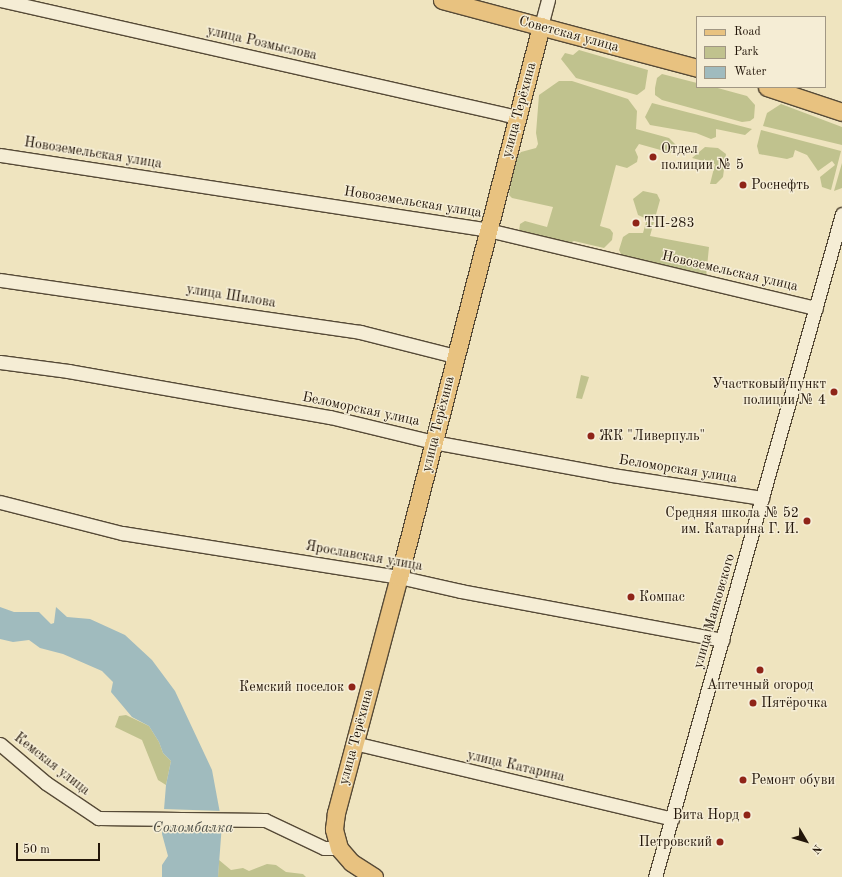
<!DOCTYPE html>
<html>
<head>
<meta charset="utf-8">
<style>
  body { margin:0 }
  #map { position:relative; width:842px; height:877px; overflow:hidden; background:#efe4bf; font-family:"Old Standard TT",serif }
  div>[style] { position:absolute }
  .green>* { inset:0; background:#c0c28e }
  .water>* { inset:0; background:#a0bbbe }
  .pier>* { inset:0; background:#efe4bf }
  .roads { filter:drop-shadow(1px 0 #564a37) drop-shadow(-1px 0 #564a37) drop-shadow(0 1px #564a37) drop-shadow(0 -1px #564a37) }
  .minor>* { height:13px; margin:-6.5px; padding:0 6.5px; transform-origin:6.5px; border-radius:6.5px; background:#f5edd5 }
  .major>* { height:17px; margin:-8.5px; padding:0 8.5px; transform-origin:8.5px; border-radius:8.5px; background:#e8c280 }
  .dots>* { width:11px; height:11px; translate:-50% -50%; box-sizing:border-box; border:2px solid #f5edd5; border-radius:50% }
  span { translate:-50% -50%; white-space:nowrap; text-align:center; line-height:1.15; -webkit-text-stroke:3px #f5edd5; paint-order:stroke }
  .street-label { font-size:14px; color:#23160a }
  .poi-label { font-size:14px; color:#23160a }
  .left { translate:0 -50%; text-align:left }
  .right { translate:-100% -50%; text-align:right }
  .water-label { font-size:15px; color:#4f5049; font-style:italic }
  .legend { position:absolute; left:696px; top:16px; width:130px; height:72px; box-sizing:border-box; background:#f5edd5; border:1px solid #a19784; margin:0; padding:5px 7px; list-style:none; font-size:12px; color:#23160a }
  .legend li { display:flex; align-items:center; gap:8px; height:20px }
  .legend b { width:20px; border:1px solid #a19784 }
  .north { position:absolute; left:786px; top:821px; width:40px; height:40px; -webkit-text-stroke:3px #f5edd5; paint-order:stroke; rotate:128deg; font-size:11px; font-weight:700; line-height:16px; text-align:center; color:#23160a }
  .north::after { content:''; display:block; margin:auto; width:14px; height:18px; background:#23160a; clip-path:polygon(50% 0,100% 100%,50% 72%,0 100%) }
  .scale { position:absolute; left:16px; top:843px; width:84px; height:18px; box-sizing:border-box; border:2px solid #23160a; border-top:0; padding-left:5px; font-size:12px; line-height:14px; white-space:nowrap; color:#23160a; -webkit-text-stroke:3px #f5edd5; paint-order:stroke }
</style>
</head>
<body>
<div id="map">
  <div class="green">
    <i style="clip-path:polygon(579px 50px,648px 70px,645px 89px,637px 95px,576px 78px,561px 59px,565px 53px,573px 55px)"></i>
    <i style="clip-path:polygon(662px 74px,697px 83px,697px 87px,714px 87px,747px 96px,755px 105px,754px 118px,750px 121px,742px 122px,662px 100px,655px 95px,655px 88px,657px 78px)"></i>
    <i style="clip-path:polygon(559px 81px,572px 81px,628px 99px,637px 111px,636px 129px,669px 138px,677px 146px,675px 154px,639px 144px,635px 150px,638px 157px,637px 162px,627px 168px,616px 165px,600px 226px,610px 229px,613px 233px,612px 240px,604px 248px,574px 241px,567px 244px,519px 231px,520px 224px,525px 221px,547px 227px,553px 207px,512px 198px,509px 195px,515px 159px,521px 152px,536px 148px,538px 144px,536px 133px,539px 95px)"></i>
    <i style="clip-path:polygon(652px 103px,752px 129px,745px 135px,716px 129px,716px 137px,711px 139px,696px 133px,650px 125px,645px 117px)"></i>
    <i style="clip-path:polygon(781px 104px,842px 127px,842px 145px,763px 126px,767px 113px)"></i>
    <i style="clip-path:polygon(761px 130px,841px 151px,831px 190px,822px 187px,820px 177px,835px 165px,832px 161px,818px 171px,807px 155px,795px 150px,793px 157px,787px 159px,759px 154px,757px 146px)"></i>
    <i style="clip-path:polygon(705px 147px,718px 148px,726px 154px,723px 177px,716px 184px,710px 184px,715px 164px,692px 158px)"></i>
    <i style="clip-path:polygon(842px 163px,842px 188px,834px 191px)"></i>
    <i style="clip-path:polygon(643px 191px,657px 194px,660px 200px,650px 236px,709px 247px,706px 277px,622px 256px,619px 250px,623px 237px,629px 233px,643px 233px,647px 219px,638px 215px,633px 199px)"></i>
    <i style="clip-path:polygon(581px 375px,589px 377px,582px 399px,576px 398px)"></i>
    <i style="clip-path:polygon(126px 715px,149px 726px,159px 742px,163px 753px,171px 761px,166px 785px,158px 780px,142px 740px,115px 727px,119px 716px)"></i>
    <i style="clip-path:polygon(219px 860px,231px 870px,243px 868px,249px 871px,267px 864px,276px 865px,286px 872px,303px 874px,306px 877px,218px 877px)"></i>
  </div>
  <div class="water">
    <i style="clip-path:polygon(0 607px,14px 612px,39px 612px,51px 624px,54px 623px,56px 607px,67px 617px,90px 619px,125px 635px,152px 660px,175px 691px,212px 770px,222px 824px,218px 877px,162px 877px,162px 865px,168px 856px,162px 834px,166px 785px,171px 761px,163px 753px,159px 742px,149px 726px,132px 717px,111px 692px,113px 682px,102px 671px,63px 654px,40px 648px,29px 640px,13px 642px,0 639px)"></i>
  </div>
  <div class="pier">
    <i style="clip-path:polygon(163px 809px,222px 811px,224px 823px,162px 817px)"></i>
  </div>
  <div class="roads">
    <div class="minor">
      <i style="left:0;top:0;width:530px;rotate:12.75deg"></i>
      <i style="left:541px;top:26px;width:27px;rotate:-75deg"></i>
      <i style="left:0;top:155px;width:494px;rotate:8.7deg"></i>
      <i style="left:488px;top:230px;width:337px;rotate:13.4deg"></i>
      <i style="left:0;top:280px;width:364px;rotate:8.2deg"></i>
      <i style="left:360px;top:332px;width:98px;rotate:14.2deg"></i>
      <i style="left:0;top:362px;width:69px;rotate:7.5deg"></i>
      <i style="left:68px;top:371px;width:266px;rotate:10deg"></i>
      <i style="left:330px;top:417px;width:106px;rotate:13.6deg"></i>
      <i style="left:433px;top:442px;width:182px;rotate:10.4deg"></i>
      <i style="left:612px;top:475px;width:152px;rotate:8.7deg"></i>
      <i style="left:0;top:502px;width:126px;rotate:14.3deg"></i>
      <i style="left:122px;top:533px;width:280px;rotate:9deg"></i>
      <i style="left:399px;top:577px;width:64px;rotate:12.7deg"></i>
      <i style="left:461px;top:591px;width:266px;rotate:10.6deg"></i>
      <i style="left:354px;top:743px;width:327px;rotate:13.4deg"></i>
      <i style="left:0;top:744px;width:60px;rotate:40.3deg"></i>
      <i style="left:46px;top:783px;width:63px;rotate:33.9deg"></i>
      <i style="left:98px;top:818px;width:167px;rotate:0.7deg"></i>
      <i style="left:265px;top:820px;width:65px;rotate:25.4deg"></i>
      <i style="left:324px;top:848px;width:15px"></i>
      <i style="left:655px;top:877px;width:689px;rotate:-74.25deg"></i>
    </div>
    <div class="major">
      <i style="left:442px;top:0;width:264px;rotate:14.9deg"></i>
      <i style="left:767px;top:87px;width:79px;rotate:18.4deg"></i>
      <i style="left:374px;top:877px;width:27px;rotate:-147deg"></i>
      <i style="left:351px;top:862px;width:18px;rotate:-131deg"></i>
      <i style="left:339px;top:848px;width:20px;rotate:-105deg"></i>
      <i style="left:334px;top:829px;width:16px;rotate:-83deg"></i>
      <i style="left:336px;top:813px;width:244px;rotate:-75.1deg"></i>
      <i style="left:399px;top:577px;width:569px;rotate:-75.55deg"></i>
    </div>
  </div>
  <div class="dots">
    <i style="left:653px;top:157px;background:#8f2418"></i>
    <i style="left:743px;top:185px;background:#8f2418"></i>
    <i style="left:636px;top:223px;background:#8f2418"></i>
    <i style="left:834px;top:392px;background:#8f2418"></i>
    <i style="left:591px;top:436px;background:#8f2418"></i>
    <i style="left:807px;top:521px;background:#8f2418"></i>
    <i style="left:631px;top:597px;background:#8f2418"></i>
    <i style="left:760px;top:670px;background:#8f2418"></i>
    <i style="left:352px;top:687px;background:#8f2418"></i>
    <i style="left:753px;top:703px;background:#8f2418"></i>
    <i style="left:743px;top:780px;background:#8f2418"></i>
    <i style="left:747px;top:815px;background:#8f2418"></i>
    <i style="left:720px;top:842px;background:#8f2418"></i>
  </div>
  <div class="street-label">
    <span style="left:569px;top:34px;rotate:15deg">Советская улица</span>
    <span style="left:262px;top:43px;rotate:13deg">улица Розмыслова</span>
    <span style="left:519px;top:110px;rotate:-75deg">улица Терёхина</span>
    <span style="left:93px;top:153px;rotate:9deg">Новоземельская улица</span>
    <span style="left:413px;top:202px;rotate:9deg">Новоземельская улица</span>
    <span style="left:730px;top:271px;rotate:13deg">Новоземельская улица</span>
    <span style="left:231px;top:296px;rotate:9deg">улица Шилова</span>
    <span style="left:361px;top:409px;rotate:12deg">Беломорская улица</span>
    <span style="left:438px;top:424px;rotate:-76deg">улица Терёхина</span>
    <span style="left:678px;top:469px;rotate:9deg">Беломорская улица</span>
    <span style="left:364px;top:556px;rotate:10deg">Ярославская улица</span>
    <span style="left:714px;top:611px;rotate:-74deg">улица Маяковского</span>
    <span style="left:356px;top:737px;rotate:-75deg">улица Терёхина</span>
    <span style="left:52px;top:764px;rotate:38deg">Кемская улица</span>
    <span style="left:516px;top:766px;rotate:13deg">улица Катарина</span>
  </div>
  <div class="poi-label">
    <span class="left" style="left:661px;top:157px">Отдел<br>полиции № 5</span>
    <span class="left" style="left:751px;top:185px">Роснефть</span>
    <span class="left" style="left:644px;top:223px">ТП-283</span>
    <span class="right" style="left:826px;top:392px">Участковый пункт<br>полиции № 4</span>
    <span class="left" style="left:599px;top:436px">ЖК "Ливерпуль"</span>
    <span class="right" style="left:799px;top:521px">Средняя школа № 52<br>им. Катарина Г. И.</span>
    <span class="left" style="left:639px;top:597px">Компас</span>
    <span style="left:760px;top:685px">Аптечный огород</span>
    <span class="right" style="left:344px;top:687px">Кемский поселок</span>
    <span class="left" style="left:761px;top:703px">Пятёрочка</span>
    <span class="left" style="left:751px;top:780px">Ремонт обуви</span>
    <span class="right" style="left:739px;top:815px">Вита Норд</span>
    <span class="right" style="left:712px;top:842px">Петровский</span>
  </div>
  <div class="water-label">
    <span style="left:193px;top:829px">Соломбалка</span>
  </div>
  <ul class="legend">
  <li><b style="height:5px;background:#e8c280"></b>Road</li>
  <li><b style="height:11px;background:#c0c28e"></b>Park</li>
  <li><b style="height:11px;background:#a0bbbe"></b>Water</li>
  </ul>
  <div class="north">N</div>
  <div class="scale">50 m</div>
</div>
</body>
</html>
